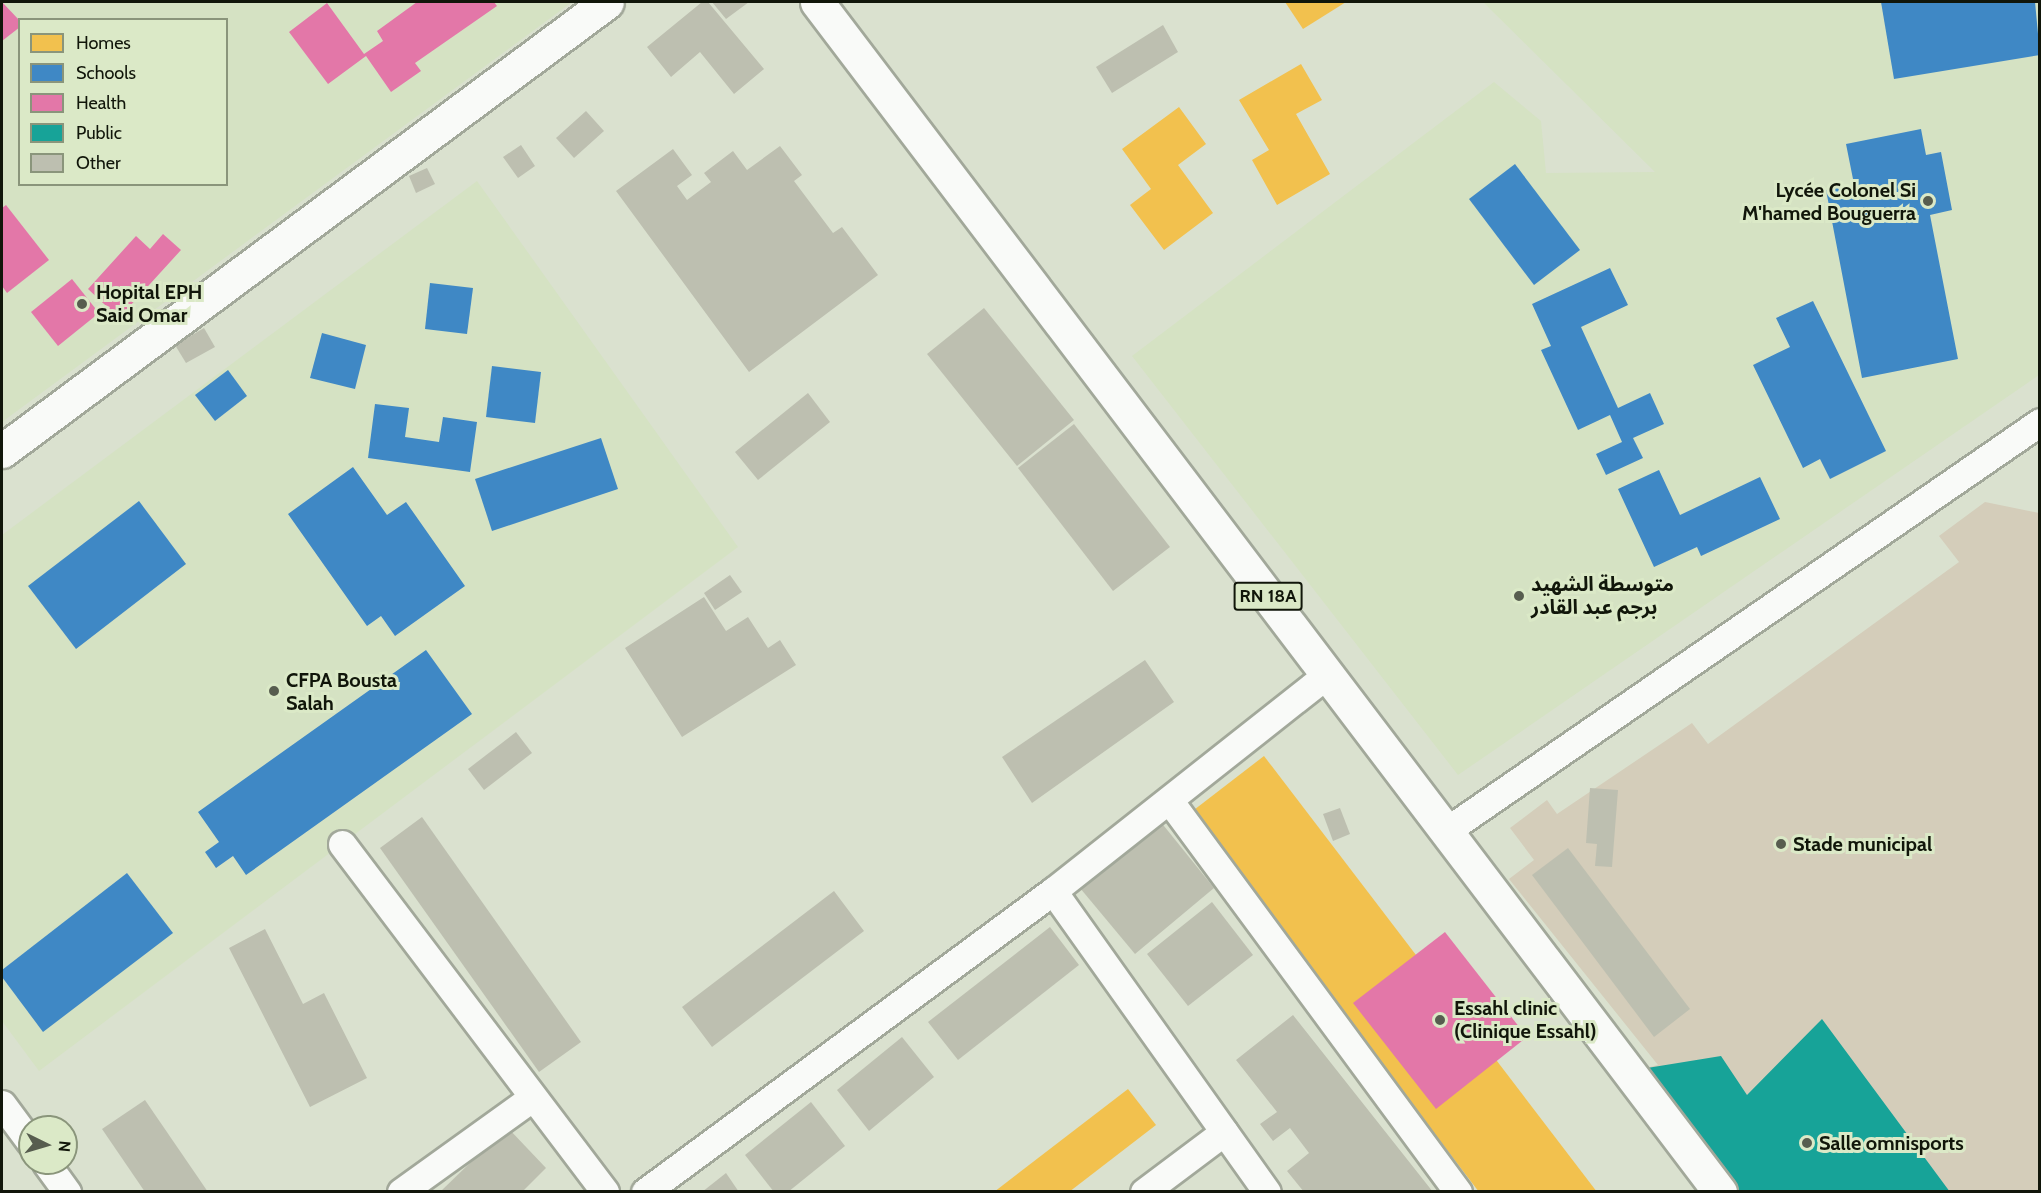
<!DOCTYPE html>
<html>
<head>
<meta charset="utf-8">
<style>
  body { margin:0 }
  #map { position:relative; width:2041px; height:1193px; overflow:hidden; background:#dae1cf; font-family:Cabin,"Noto Sans Arabic",sans-serif }
  div>[style] { position:absolute }
  .built>* { inset:0; background:#d5e2c3 }
  .green>* { inset:0; background:#d4cdba }
  .homes>* { inset:0; background:#f2c14e }
  .schools>* { inset:0; background:#3f88c5 }
  .health>* { inset:0; background:#e377a8 }
  .public>* { inset:0; background:#17a398 }
  .building>* { inset:0; background:#bdbfb0 }
  .roads { filter:drop-shadow(2px 0 #a2a89a) drop-shadow(-2px 0 #a2a89a) drop-shadow(0 2px #a2a89a) drop-shadow(0 -2px #a2a89a) }
  .minor>* { height:27px; margin:-13.5px; padding:0 13.5px; transform-origin:13.5px; border-radius:13.5px; background:#f9faf8 }
  .tertiary>* { height:33px; margin:-16.5px; padding:0 16.5px; transform-origin:16.5px; border-radius:16.5px; background:#f9faf8 }
  .primary>* { height:33px; margin:-16.5px; padding:0 16.5px; transform-origin:16.5px; border-radius:16.5px; background:#f9faf8 }
  .dots>* { width:16px; height:16px; translate:-50% -50%; box-sizing:border-box; border:3px solid #dbe9c7; border-radius:50% }
  span { translate:-50% -50%; white-space:nowrap; text-align:center; line-height:1.15; -webkit-text-stroke:6px #dbe9c7; paint-order:stroke }
  .shield-label span { padding:2px 4px; background:#dbe9c7; border:2px solid; border-radius:4px; -webkit-text-stroke-width:0 }
  .shield-label { font-size:18px; color:#11160a; font-weight:700 }
  .poi-label { font-size:20px; color:#11160a; font-weight:700 }
  .right { translate:-100% -50%; text-align:right }
  .left { translate:0 -50%; text-align:left }
  .frame { position:absolute; inset:0; border:3px solid #11160a; pointer-events:none }
  .legend { position:absolute; left:18px; top:18px; width:210px; height:168px; box-sizing:border-box; background:#dbe9c7; border:2px solid #8a957b; margin:0; padding:8px 10px; list-style:none; font-size:18px; color:#11160a }
  .legend li { display:flex; align-items:center; gap:12px; height:30px }
  .legend b { width:30px; border:2px solid #8a957b }
  .north { position:absolute; left:18px; top:1115px; width:60px; height:60px; box-sizing:border-box; background:#dbe9c7; border:2px solid #8a957b; border-radius:50%; rotate:95deg; font-size:16px; font-weight:700; line-height:24px; text-align:center; color:#11160a }
  .north::after { content:''; display:block; margin:auto; width:21px; height:27px; background:#575d4f; clip-path:polygon(50% 0,100% 100%,50% 72%,0 100%) }
</style>
</head>
<body>
<div id="map">
  <div class="built">
    <i style="clip-path:polygon(evenodd,2px 2px,572px 2px,2px 422px,2px 2px,20px 20px,226px 20px,226px 184px,20px 184px,20px 20px)"></i>
    <i style="clip-path:polygon(1483px 2px,2039px 2px,2039px 375px,1458px 775px,1132px 356px,1494px 82px,1541px 121px,1546px 173px,1655px 172px)"></i>
    <i style="clip-path:polygon(477px 181px,738px 547px,39px 1071px,2px 1021px,2px 535px)"></i>
  </div>
  <div class="green">
    <i style="clip-path:polygon(1985px 502px,2039px 513px,2039px 1191px,1740px 1191px,1641px 1069px,1658px 1065px,1509px 879px,1534px 860px,1510px 828px,1547px 800px,1557px 814px,1692px 723px,1708px 744px,1959px 562px,1939px 536px)"></i>
  </div>
  <div class="homes">
    <i style="clip-path:polygon(1285px 2px,1346px 2px,1303px 29px)"></i>
    <i style="clip-path:polygon(1301px 64px,1322px 100px,1296px 114px,1330px 174px,1277px 205px,1252px 160px,1269px 150px,1239px 100px)"></i>
    <i style="clip-path:polygon(1179px 107px,1206px 144px,1178px 165px,1213px 213px,1164px 250px,1130px 205px,1151px 189px,1122px 149px)"></i>
    <i style="clip-path:polygon(1264px 756px,1597px 1192px,1479px 1192px,1190px 813px)"></i>
    <i style="clip-path:polygon(1128px 1089px,1156px 1125px,1069px 1192px,994px 1192px)"></i>
  </div>
  <div class="schools">
    <i style="clip-path:polygon(1881px 2px,2035px 2px,2040px 55px,1894px 79px)"></i>
    <i style="clip-path:polygon(1921px 129px,1926px 155px,1941px 152px,1952px 210px,1930px 215px,1958px 359px,1862px 378px,1826px 190px,1854px 184px,1846px 144px)"></i>
    <i style="clip-path:polygon(1515px 164px,1580px 250px,1534px 285px,1469px 199px)"></i>
    <i style="clip-path:polygon(1610px 268px,1628px 305px,1581px 327px,1618px 408px,1650px 393px,1664px 424px,1633px 438px,1643px 458px,1606px 475px,1596px 454px,1622px 442px,1610px 415px,1578px 430px,1541px 350px,1551px 346px,1532px 304px)"></i>
    <i style="clip-path:polygon(430px 283px,473px 288px,467px 334px,425px 329px)"></i>
    <i style="clip-path:polygon(1813px 301px,1886px 451px,1830px 479px,1820px 459px,1803px 468px,1753px 365px,1790px 347px,1776px 318px)"></i>
    <i style="clip-path:polygon(322px 333px,366px 345px,355px 389px,310px 378px)"></i>
    <i style="clip-path:polygon(492px 366px,541px 372px,535px 423px,486px 417px)"></i>
    <i style="clip-path:polygon(228px 370px,247px 396px,215px 421px,195px 395px)"></i>
    <i style="clip-path:polygon(375px 404px,409px 408px,405px 437px,439px 442px,443px 417px,477px 422px,470px 472px,368px 458px)"></i>
    <i style="clip-path:polygon(601px 438px,618px 489px,492px 531px,475px 479px)"></i>
    <i style="clip-path:polygon(353px 467px,387px 515px,406px 502px,465px 586px,395px 636px,381px 616px,367px 626px,288px 514px)"></i>
    <i style="clip-path:polygon(1659px 470px,1680px 515px,1760px 477px,1780px 519px,1701px 556px,1697px 547px,1654px 567px,1618px 489px)"></i>
    <i style="clip-path:polygon(139px 501px,186px 564px,76px 649px,28px 586px)"></i>
    <i style="clip-path:polygon(426px 650px,472px 714px,246px 875px,233px 856px,216px 868px,205px 852px,219px 842px,198px 812px)"></i>
    <i style="clip-path:polygon(127px 873px,173px 933px,43px 1032px,2px 977px,2px 970px)"></i>
  </div>
  <div class="health">
    <i style="clip-path:polygon(2px 2px,20px 21px,20px 27px,2px 41px)"></i>
    <i style="clip-path:polygon(417px 2px,494px 2px,497px 6px,415px 63px,421px 71px,391px 92px,366px 56px,328px 84px,289px 32px,327px 3px,364px 54px,383px 41px,377px 31px)"></i>
    <i style="clip-path:polygon(6px 205px,49px 260px,7px 293px,2px 286px,2px 208px)"></i>
    <i style="clip-path:polygon(163px 234px,181px 250px,119px 318px,88px 289px,136px 236px,150px 249px)"></i>
    <i style="clip-path:polygon(72px 279px,99px 313px,58px 346px,31px 312px)"></i>
    <i style="clip-path:polygon(1445px 932px,1527px 1037px,1436px 1109px,1353px 1003px)"></i>
  </div>
  <div class="public">
    <i style="clip-path:polygon(1822px 1019px,1950px 1192px,1740px 1192px,1641px 1069px,1721px 1056px,1747px 1095px)"></i>
  </div>
  <div class="building">
    <i style="clip-path:polygon(702px 2px,708px 2px,764px 69px,734px 94px,700px 52px,671px 77px,647px 47px)"></i>
    <i style="clip-path:polygon(712px 2px,749px 2px,726px 19px)"></i>
    <i style="clip-path:polygon(1163px 25px,1178px 52px,1112px 93px,1096px 67px)"></i>
    <i style="clip-path:polygon(586px 111px,604px 131px,574px 158px,556px 138px)"></i>
    <i style="clip-path:polygon(521px 145px,535px 166px,518px 178px,503px 157px)"></i>
    <i style="clip-path:polygon(780px 146px,802px 175px,794px 181px,833px 233px,842px 227px,878px 275px,749px 372px,616px 191px,673px 149px,692px 175px,677px 186px,687px 200px,711px 182px,704px 173px,733px 151px,747px 170px)"></i>
    <i style="clip-path:polygon(427px 168px,435px 184px,416px 193px,409px 176px)"></i>
    <i style="clip-path:polygon(984px 308px,1074px 420px,1017px 466px,927px 354px)"></i>
    <i style="clip-path:polygon(204px 328px,215px 347px,186px 363px,175px 345px)"></i>
    <i style="clip-path:polygon(808px 393px,830px 422px,758px 480px,735px 452px)"></i>
    <i style="clip-path:polygon(1074px 424px,1170px 547px,1113px 591px,1018px 468px)"></i>
    <i style="clip-path:polygon(730px 575px,742px 592px,715px 610px,704px 593px)"></i>
    <i style="clip-path:polygon(704px 597px,726px 631px,748px 617px,768px 648px,780px 640px,796px 665px,682px 737px,625px 648px)"></i>
    <i style="clip-path:polygon(1145px 660px,1174px 702px,1032px 803px,1002px 757px)"></i>
    <i style="clip-path:polygon(516px 732px,532px 753px,484px 790px,468px 769px)"></i>
    <i style="clip-path:polygon(1590px 788px,1618px 790px,1612px 867px,1595px 866px,1597px 844px,1586px 843px)"></i>
    <i style="clip-path:polygon(1340px 808px,1350px 834px,1333px 841px,1323px 814px)"></i>
    <i style="clip-path:polygon(422px 817px,581px 1042px,539px 1072px,380px 848px)"></i>
    <i style="clip-path:polygon(1160px 821px,1214px 888px,1135px 954px,1080px 888px)"></i>
    <i style="clip-path:polygon(1568px 848px,1690px 1009px,1654px 1037px,1532px 875px)"></i>
    <i style="clip-path:polygon(834px 891px,864px 931px,712px 1047px,682px 1007px)"></i>
    <i style="clip-path:polygon(1212px 902px,1253px 955px,1188px 1006px,1147px 954px)"></i>
    <i style="clip-path:polygon(1050px 927px,1079px 965px,958px 1060px,928px 1022px)"></i>
    <i style="clip-path:polygon(265px 929px,303px 1004px,324px 993px,367px 1078px,310px 1107px,229px 948px)"></i>
    <i style="clip-path:polygon(1293px 1015px,1433px 1192px,1304px 1192px,1287px 1171px,1309px 1153px,1290px 1128px,1273px 1141px,1260px 1124px,1277px 1112px,1236px 1060px)"></i>
    <i style="clip-path:polygon(902px 1037px,934px 1077px,869px 1131px,837px 1090px)"></i>
    <i style="clip-path:polygon(145px 1100px,208px 1192px,145px 1192px,102px 1129px)"></i>
    <i style="clip-path:polygon(811px 1102px,845px 1146px,788px 1192px,774px 1192px,745px 1155px)"></i>
    <i style="clip-path:polygon(507px 1127px,546px 1168px,522px 1192px,440px 1192px)"></i>
    <i style="clip-path:polygon(726px 1173px,739px 1192px,702px 1192px)"></i>
  </div>
  <div class="roads">
    <div class="minor">
      <i style="left:1169px;top:800px;width:487px;rotate:53.6deg"></i>
      <i style="left:1446px;top:831px;width:721px;rotate:-34.55deg"></i>
      <i style="left:342px;top:844px;width:436px;rotate:52.9deg"></i>
      <i style="left:1053px;top:891px;width:369px;rotate:54.6deg"></i>
      <i style="left:2px;top:1104px;width:47px;rotate:53.6deg"></i>
      <i style="left:46px;top:1163px;width:36px;rotate:54deg"></i>
      <i style="left:401px;top:1192px;width:161px;rotate:-35.7deg"></i>
      <i style="left:645px;top:1192px;width:507px;rotate:-36.42deg"></i>
      <i style="left:1053px;top:891px;width:350px;rotate:-38.3deg"></i>
      <i style="left:1144px;top:1192px;width:100px;rotate:-36.9deg"></i>
    </div>
    <div class="tertiary">
      <i style="left:2px;top:451px;width:753px;rotate:-36.58deg"></i>
    </div>
    <div class="primary">
      <i style="left:817px;top:2px;width:1494px;rotate:52.81deg"></i>
    </div>
  </div>
  <div class="dots">
    <i style="left:1928px;top:201px;background:#575d4f"></i>
    <i style="left:82px;top:304px;background:#575d4f"></i>
    <i style="left:1519px;top:596px;background:#575d4f"></i>
    <i style="left:274px;top:691px;background:#575d4f"></i>
    <i style="left:1781px;top:844px;background:#575d4f"></i>
    <i style="left:1440px;top:1020px;background:#575d4f"></i>
    <i style="left:1807px;top:1143px;background:#575d4f"></i>
  </div>
  <div class="shield-label">
    <span style="left:1268px;top:596px">RN 18A</span>
  </div>
  <div class="poi-label">
    <span class="right" style="left:1916px;top:202px">Lycée Colonel Si<br>M'hamed Bouguerra</span>
    <span class="left" style="left:96px;top:304px">Hopital EPH<br>Said Omar</span>
    <span class="left" style="left:1531px;top:596px">متوسطة الشهيد<br>برجم عبد القادر</span>
    <span class="left" style="left:286px;top:692px">CFPA Bousta<br>Salah</span>
    <span class="left" style="left:1793px;top:844px">Stade municipal</span>
    <span class="left" style="left:1454px;top:1020px">Essahl clinic<br>(Clinique Essahl)</span>
    <span class="left" style="left:1819px;top:1143px">Salle omnisports</span>
  </div>
  <div class="frame"></div>
  <ul class="legend">
  <li><b style="height:16px;background:#f2c14e"></b>Homes</li>
  <li><b style="height:16px;background:#3f88c5"></b>Schools</li>
  <li><b style="height:16px;background:#e377a8"></b>Health</li>
  <li><b style="height:16px;background:#17a398"></b>Public</li>
  <li><b style="height:16px;background:#bdbfb0"></b>Other</li>
  </ul>
  <div class="north">N</div>
</div>
</body>
</html>
